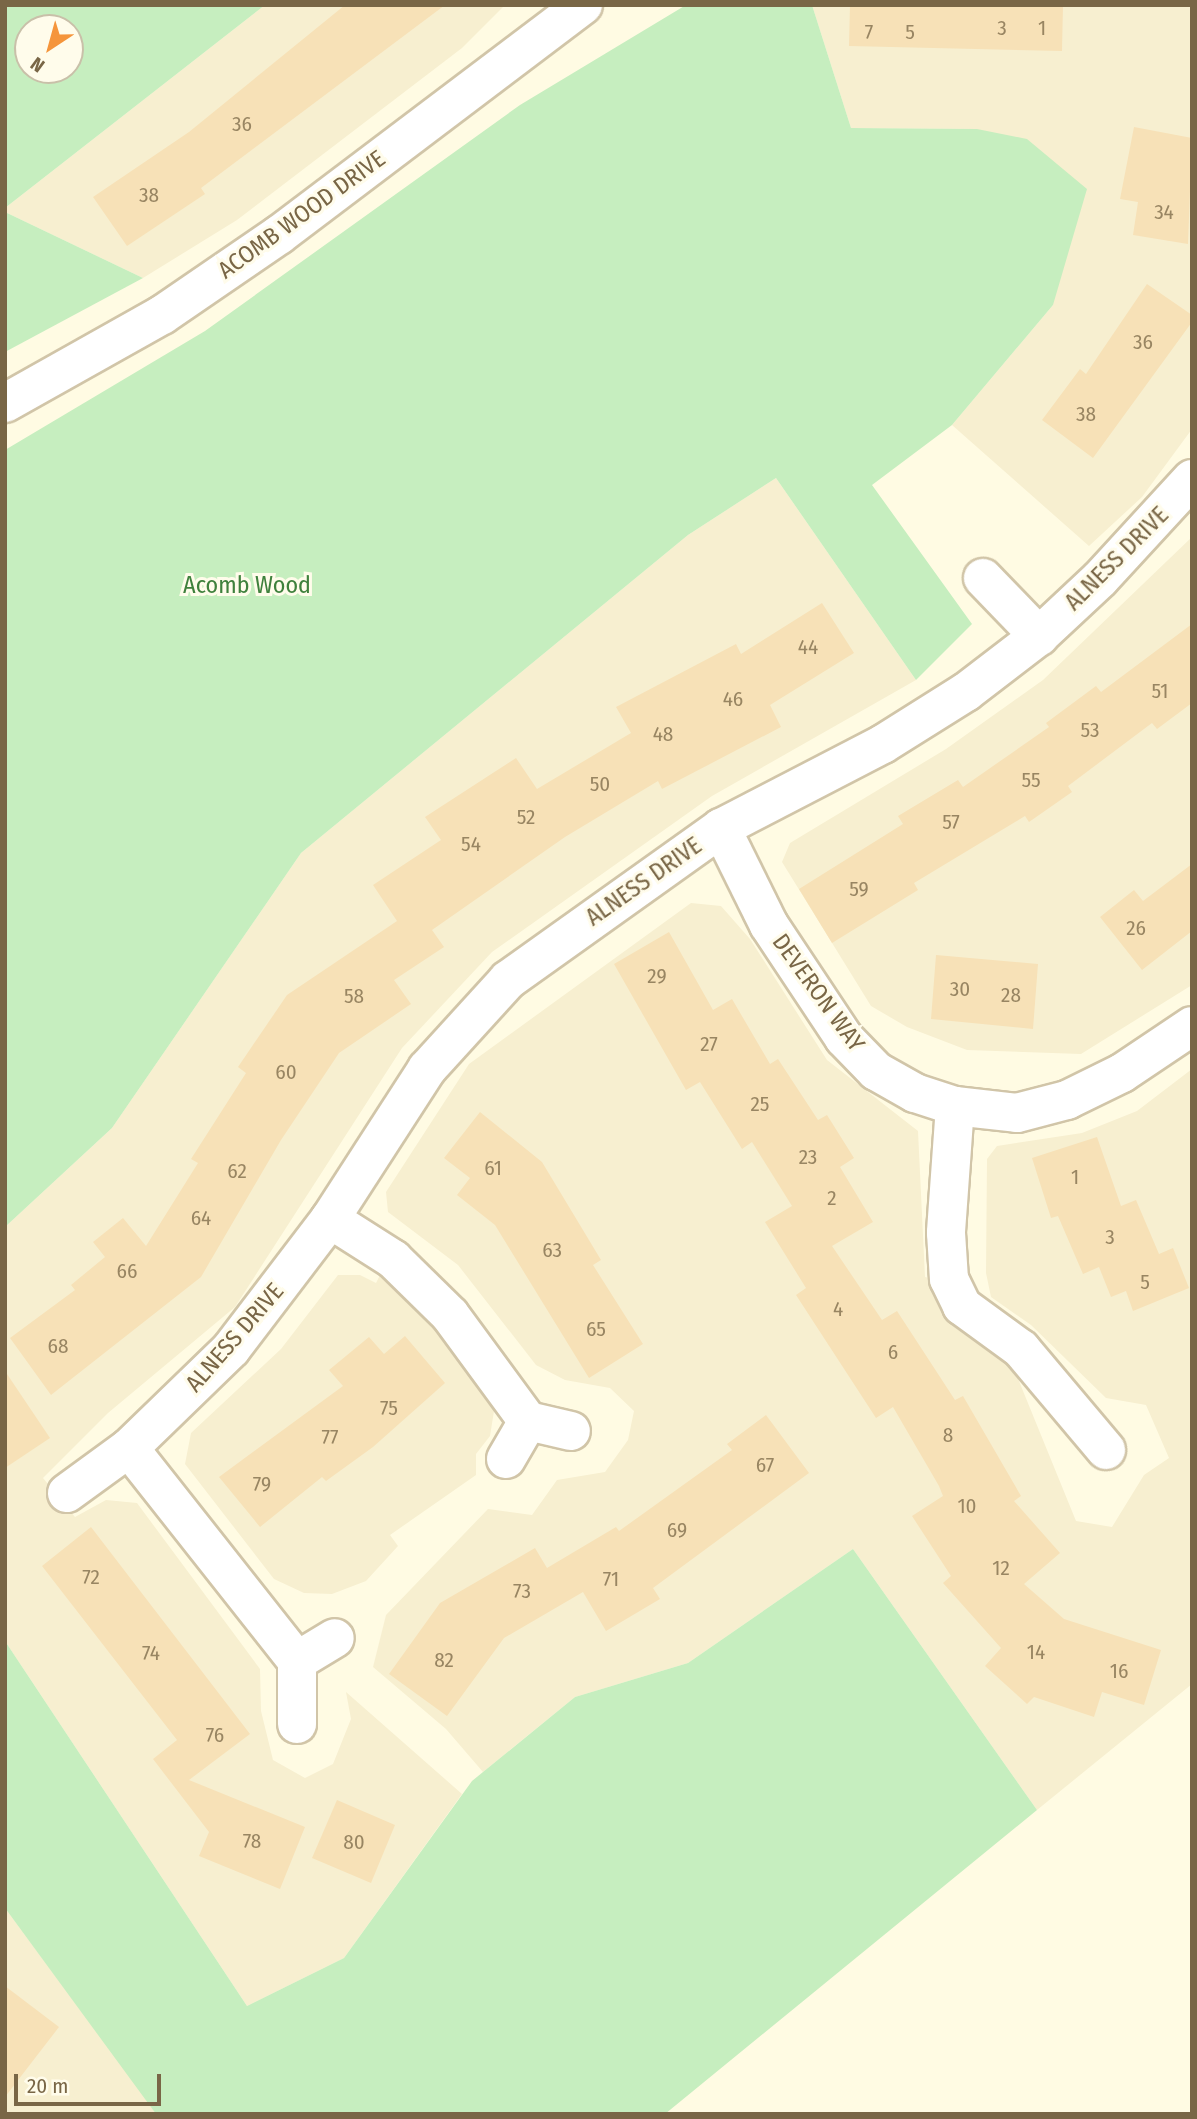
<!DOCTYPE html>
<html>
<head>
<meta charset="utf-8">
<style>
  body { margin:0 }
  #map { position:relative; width:1197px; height:2119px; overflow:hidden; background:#fffbe3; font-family:"Fira Sans Condensed",sans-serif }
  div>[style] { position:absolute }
  .residential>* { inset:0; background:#f7efd0 }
  .green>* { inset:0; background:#c6eebf }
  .building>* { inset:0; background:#f7e1b7 }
  .roads { filter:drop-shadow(2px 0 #d1c5a8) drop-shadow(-2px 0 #d1c5a8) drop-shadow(0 2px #d1c5a8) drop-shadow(0 -2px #d1c5a8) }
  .minor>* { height:38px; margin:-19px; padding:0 19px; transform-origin:19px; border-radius:19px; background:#fff }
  span { translate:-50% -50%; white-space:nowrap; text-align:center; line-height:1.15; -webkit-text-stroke:6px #fffceb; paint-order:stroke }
  .number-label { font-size:21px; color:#988562 }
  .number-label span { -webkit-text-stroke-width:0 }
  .street-label { font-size:24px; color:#796646 }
  .park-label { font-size:24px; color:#3f813c }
  .frame { position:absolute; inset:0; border:7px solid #796646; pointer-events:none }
  .north { position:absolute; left:14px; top:14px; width:70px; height:70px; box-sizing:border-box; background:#fffceb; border:2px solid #c9c0a9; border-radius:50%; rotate:216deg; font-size:19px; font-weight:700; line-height:28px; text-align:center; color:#796646 }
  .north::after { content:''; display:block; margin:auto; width:24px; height:32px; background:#f5953b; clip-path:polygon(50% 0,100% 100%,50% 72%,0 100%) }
  .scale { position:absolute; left:14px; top:2074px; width:147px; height:32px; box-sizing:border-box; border:4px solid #796646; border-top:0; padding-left:9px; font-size:21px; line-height:24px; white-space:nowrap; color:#796646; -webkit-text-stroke:5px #fffceb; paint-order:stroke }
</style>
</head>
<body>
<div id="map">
  <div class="residential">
    <i style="clip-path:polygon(265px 5px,505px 5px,462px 48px,237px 220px,143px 278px,5px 212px,5px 208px)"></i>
    <i style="clip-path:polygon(812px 5px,1192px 5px,1192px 429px,1142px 497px,1089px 546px,952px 425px,1053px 305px,977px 129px,851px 128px)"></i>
    <i style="clip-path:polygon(776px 478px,916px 680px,712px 796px,492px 952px,402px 1048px,235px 1307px,108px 1413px,43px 1478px,75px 1517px,106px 1500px,137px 1503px,260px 1669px,261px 1711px,273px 1760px,305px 1778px,333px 1764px,351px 1719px,346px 1692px,462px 1794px,344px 1958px,247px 2006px,5px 1641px,5px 1227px,112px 1128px,301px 853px,688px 535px)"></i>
    <i style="clip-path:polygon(1192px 537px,1192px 985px,1081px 1054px,967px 1050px,907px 1027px,871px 1006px,782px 862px,790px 843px,946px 749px,1043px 680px)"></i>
    <i style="clip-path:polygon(691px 903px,721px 906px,750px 939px,827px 1060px,918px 1131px,925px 1277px,938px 1280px,1010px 1359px,1076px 1521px,1112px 1527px,1144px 1475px,1169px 1458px,1146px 1405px,1106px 1398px,1031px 1325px,991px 1297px,986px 1273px,987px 1159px,997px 1146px,1082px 1133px,1137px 1111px,1192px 1069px,1192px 1684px,1037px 1810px,853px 1549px,688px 1663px,575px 1697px,483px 1772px,446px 1729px,373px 1667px,386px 1615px,488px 1509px,532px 1515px,557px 1480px,605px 1472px,628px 1440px,634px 1411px,610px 1388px,565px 1380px,536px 1365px,458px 1265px,388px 1212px,386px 1192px,469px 1064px)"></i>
    <i style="clip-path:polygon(382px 1271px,425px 1307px,479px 1377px,494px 1411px,490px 1436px,476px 1454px,476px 1475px,390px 1535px,398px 1546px,366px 1581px,332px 1594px,304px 1593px,274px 1579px,185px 1464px,191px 1433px,281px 1349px,338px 1275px,360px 1275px,376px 1283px)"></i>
    <i style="clip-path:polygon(5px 1908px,137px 2086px,156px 2114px,5px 2114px)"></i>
  </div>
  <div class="green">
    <i style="clip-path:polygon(evenodd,5px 5px,265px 5px,5px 208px,5px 5px,70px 28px,70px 70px,28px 70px,28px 28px,70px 28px)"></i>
    <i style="clip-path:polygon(686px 5px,812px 5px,851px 128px,977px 129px,1027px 139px,1087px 189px,1053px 305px,952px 425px,872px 485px,972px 624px,916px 680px,776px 478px,688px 535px,301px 853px,112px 1128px,5px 1227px,5px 450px,205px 331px,520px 105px)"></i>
    <i style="clip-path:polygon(5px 212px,143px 278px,5px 352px)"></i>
    <i style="clip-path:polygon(853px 1549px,1037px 1810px,665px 2114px,156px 2114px,5px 1908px,5px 1641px,247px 2006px,344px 1958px,472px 1781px,575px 1697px,688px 1663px)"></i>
  </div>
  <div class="building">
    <i style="clip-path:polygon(345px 5px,445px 5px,201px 188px,205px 194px,127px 246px,93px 197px,189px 132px)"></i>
    <i style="clip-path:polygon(850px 5px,1063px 5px,1062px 51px,849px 46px)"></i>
    <i style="clip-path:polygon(1134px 127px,1192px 138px,1188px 244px,1133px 235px,1138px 202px,1120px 199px)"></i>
    <i style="clip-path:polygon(1147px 284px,1192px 315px,1192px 322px,1093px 458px,1042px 420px,1080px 369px,1086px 374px)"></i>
    <i style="clip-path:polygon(822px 603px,854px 653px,770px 705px,781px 727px,662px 789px,658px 781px,565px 837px,432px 930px,444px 947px,394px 980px,411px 1004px,339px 1053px,281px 1140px,201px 1277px,51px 1395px,10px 1338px,75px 1290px,71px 1285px,105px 1257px,93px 1242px,123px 1218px,146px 1246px,198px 1163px,191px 1159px,246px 1073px,238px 1067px,287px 995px,397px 921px,373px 885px,441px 840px,425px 817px,516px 758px,537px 789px,631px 733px,616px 707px,736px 644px,741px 654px)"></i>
    <i style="clip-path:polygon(1192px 624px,1192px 703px,1157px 729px,1152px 723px,1068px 786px,1072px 792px,1029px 822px,1025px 816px,914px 883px,918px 890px,832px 943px,799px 889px,903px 824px,898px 816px,958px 780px,963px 787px,1049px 727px,1046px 723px,1096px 686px,1101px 692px)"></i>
    <i style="clip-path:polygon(1192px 864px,1192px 931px,1142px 970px,1100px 917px,1134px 890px,1143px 901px)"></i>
    <i style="clip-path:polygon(669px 932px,713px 1010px,732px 999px,770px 1064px,778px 1059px,818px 1120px,827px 1115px,854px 1158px,840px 1167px,873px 1222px,832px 1246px,882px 1320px,897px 1311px,955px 1400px,963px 1396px,1021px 1496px,1014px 1501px,1060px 1553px,1024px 1584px,1064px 1619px,1161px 1650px,1144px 1705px,1102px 1692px,1094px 1717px,1034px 1697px,1027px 1704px,985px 1666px,1001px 1648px,943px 1583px,951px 1576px,912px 1516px,943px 1496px,939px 1486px,893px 1407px,876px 1418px,796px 1295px,806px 1288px,765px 1222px,792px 1206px,752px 1142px,742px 1149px,700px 1082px,686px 1090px,614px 964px)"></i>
    <i style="clip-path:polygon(936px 955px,1038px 964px,1033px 1029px,931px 1019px)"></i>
    <i style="clip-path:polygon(480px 1112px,542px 1162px,601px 1260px,593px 1265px,643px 1344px,589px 1378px,495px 1225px,457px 1195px,470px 1178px,444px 1158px)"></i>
    <i style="clip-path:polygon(1097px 1137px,1121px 1206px,1136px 1200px,1159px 1254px,1173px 1248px,1189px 1288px,1133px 1311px,1126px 1291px,1111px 1297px,1099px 1267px,1083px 1274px,1058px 1216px,1051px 1218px,1032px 1158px)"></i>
    <i style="clip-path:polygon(405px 1336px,445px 1383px,373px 1447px,326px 1481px,322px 1477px,260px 1527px,219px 1477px,343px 1386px,329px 1370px,369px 1337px,384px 1354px)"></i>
    <i style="clip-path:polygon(5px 1371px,50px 1438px,5px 1468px)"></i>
    <i style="clip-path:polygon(766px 1415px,809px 1473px,653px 1588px,660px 1599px,606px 1631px,583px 1592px,504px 1638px,447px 1716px,389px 1674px,440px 1603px,535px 1548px,547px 1568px,616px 1527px,619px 1531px,732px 1450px,727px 1444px)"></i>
    <i style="clip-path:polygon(91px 1527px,250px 1734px,189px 1780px,305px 1827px,280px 1889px,199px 1856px,209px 1832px,153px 1759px,177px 1740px,42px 1566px)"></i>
    <i style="clip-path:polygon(337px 1800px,395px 1825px,371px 1883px,312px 1858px)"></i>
    <i style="clip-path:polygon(5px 1986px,59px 2027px,5px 2097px)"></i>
  </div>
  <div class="roads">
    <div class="minor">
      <i style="left:5px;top:403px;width:180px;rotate:-29.3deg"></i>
      <i style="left:162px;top:315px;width:142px;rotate:-34.4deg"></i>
      <i style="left:279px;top:235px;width:381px;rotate:-37.1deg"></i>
      <i style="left:983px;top:578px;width:81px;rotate:46deg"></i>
      <i style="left:721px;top:828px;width:108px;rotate:63.7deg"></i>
      <i style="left:769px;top:925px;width:136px;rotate:56.4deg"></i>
      <i style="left:844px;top:1038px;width:46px;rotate:45.9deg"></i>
      <i style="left:876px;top:1071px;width:45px;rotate:29.4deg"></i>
      <i style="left:915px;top:1093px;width:42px;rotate:18deg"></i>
      <i style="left:955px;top:1106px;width:62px;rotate:6.4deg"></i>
      <i style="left:1017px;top:1113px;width:52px;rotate:-14.6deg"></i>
      <i style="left:1067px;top:1100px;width:61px;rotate:-26.1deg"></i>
      <i style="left:1122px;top:1073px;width:84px;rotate:-33.9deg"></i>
      <i style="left:955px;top:1106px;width:127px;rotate:94.1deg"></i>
      <i style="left:946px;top:1233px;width:46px;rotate:86.3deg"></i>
      <i style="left:949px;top:1279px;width:30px;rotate:64deg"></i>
      <i style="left:962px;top:1306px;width:73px;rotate:36.1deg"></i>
      <i style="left:1021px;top:1349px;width:132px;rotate:49.9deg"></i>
      <i style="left:330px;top:1219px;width:75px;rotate:32.4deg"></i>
      <i style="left:393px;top:1259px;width:80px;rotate:44.5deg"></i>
      <i style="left:450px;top:1315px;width:132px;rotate:53.7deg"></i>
      <i style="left:528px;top:1421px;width:44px;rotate:13.1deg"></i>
      <i style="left:129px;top:1448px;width:271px;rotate:51.7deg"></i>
      <i style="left:297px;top:1661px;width:44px;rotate:-31.2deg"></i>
      <i style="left:506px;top:1459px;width:44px;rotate:-59.9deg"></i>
      <i style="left:67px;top:1493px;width:77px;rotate:-36deg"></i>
      <i style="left:129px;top:1448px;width:142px;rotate:-44.1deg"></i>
      <i style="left:231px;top:1349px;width:163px;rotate:-52.7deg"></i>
      <i style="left:330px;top:1219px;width:179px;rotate:-57.1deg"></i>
      <i style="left:427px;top:1069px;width:120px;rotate:-47.7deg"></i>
      <i style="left:508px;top:980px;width:262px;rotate:-35.5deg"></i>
      <i style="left:721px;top:828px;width:182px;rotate:-27.4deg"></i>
      <i style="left:883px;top:744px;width:98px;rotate:-32.1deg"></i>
      <i style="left:966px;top:692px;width:92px;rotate:-37.5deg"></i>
      <i style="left:1039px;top:636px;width:83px;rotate:-43.1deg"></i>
      <i style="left:1100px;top:579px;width:136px;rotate:-47.4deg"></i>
      <i style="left:297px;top:1661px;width:63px;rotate:90deg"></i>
    </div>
  </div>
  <div class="number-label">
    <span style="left:1002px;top:28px">3</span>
    <span style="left:1042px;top:28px">1</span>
    <span style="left:869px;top:32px">7</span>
    <span style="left:910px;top:32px">5</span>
    <span style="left:242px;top:124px">36</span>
    <span style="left:149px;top:195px">38</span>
    <span style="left:1164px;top:212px">34</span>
    <span style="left:1143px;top:342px">36</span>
    <span style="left:1086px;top:414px">38</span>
    <span style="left:808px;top:647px">44</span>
    <span style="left:1160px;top:691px">51</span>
    <span style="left:733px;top:699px">46</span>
    <span style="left:1090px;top:730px">53</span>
    <span style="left:663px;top:734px">48</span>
    <span style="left:1031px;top:780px">55</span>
    <span style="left:600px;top:784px">50</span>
    <span style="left:526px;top:817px">52</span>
    <span style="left:951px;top:822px">57</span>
    <span style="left:471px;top:844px">54</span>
    <span style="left:859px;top:889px">59</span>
    <span style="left:1136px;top:928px">26</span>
    <span style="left:657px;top:976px">29</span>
    <span style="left:960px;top:989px">30</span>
    <span style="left:1011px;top:995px">28</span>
    <span style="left:354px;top:996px">58</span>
    <span style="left:709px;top:1044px">27</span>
    <span style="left:286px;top:1072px">60</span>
    <span style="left:760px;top:1104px">25</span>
    <span style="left:808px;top:1157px">23</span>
    <span style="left:493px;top:1168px">61</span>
    <span style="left:237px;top:1171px">62</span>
    <span style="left:1075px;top:1177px">1</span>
    <span style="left:832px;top:1198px">2</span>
    <span style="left:201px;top:1218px">64</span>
    <span style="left:1110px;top:1237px">3</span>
    <span style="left:552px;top:1250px">63</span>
    <span style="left:127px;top:1271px">66</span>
    <span style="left:1145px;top:1282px">5</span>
    <span style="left:838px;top:1309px">4</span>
    <span style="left:596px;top:1329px">65</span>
    <span style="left:58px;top:1346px">68</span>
    <span style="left:893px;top:1352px">6</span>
    <span style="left:389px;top:1408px">75</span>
    <span style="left:948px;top:1435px">8</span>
    <span style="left:330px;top:1437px">77</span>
    <span style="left:765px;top:1465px">67</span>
    <span style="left:262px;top:1484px">79</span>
    <span style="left:967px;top:1506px">10</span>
    <span style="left:677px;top:1530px">69</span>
    <span style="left:1001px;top:1568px">12</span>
    <span style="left:91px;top:1577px">72</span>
    <span style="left:611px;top:1579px">71</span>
    <span style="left:522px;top:1591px">73</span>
    <span style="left:1036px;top:1652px">14</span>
    <span style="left:151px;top:1653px">74</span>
    <span style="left:444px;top:1660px">82</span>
    <span style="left:1119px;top:1671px">16</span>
    <span style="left:215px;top:1735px">76</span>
    <span style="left:252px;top:1841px">78</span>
    <span style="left:354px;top:1842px">80</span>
  </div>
  <div class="street-label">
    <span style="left:302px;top:215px;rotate:-36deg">ACOMB WOOD DRIVE</span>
    <span style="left:1117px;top:559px;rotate:-45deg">ALNESS DRIVE</span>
    <span style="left:644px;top:882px;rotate:-35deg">ALNESS DRIVE</span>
    <span style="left:818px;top:993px;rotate:54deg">DEVERON WAY</span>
    <span style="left:235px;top:1338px;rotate:-49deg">ALNESS DRIVE</span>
  </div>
  <div class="park-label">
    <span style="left:247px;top:586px">Acomb Wood</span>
  </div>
  <div class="frame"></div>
  <div class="north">N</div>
  <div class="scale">20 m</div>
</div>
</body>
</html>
